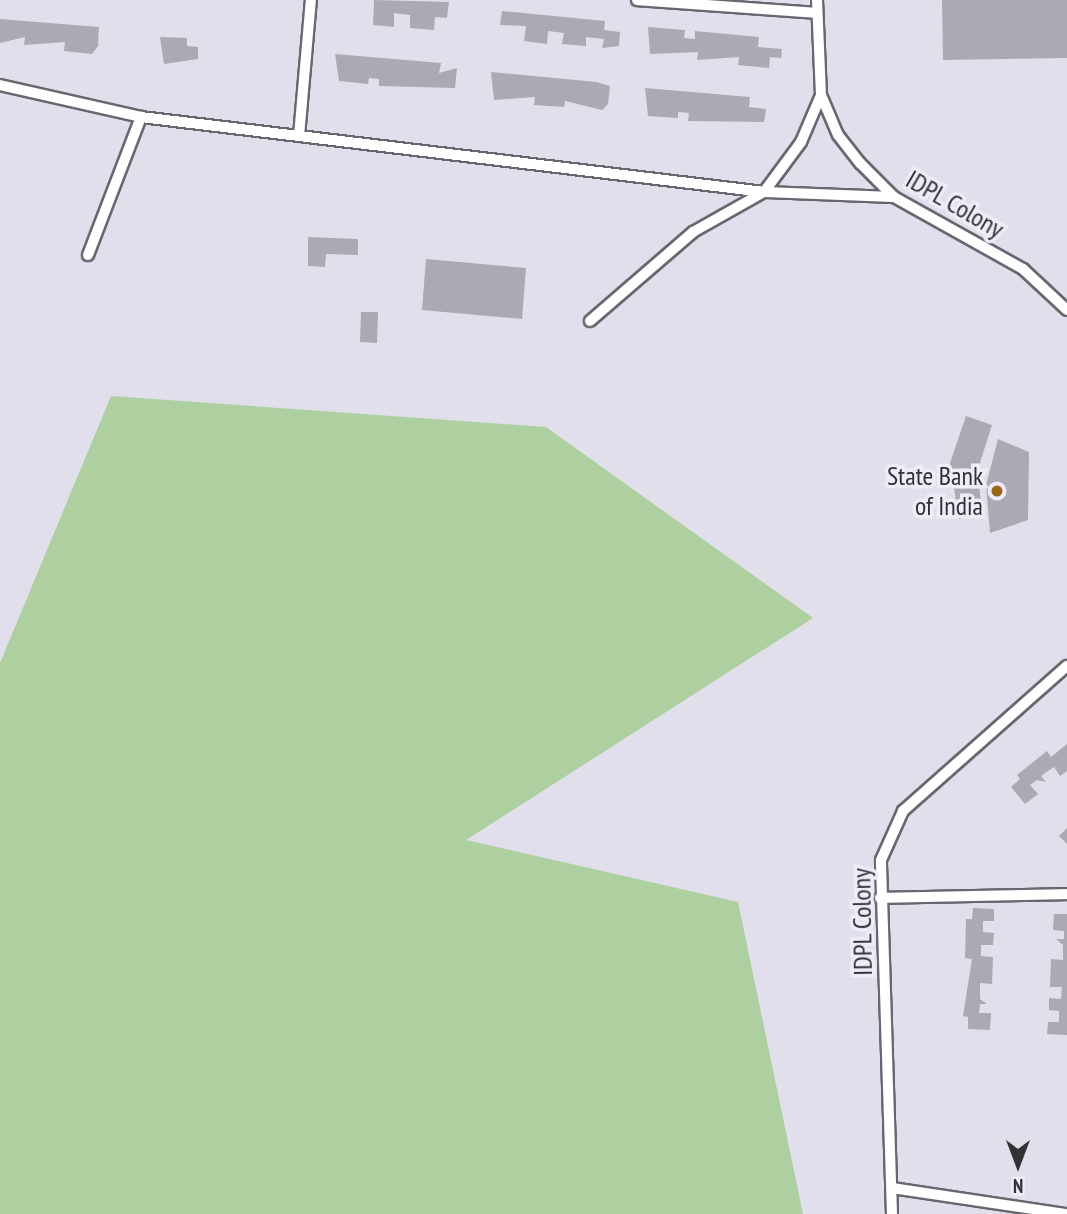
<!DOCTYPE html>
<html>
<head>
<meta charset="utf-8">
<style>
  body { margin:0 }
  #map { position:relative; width:1067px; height:1214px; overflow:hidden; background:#e0dfeb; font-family:"PT Sans Narrow",sans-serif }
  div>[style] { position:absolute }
  .green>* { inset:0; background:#aecfa0 }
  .building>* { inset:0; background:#aba9b4 }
  .roads { filter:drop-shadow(2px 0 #686771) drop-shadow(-2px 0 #686771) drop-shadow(0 2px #686771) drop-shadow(0 -2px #686771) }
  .lane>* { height:10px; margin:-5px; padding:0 5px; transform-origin:5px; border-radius:5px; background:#fff }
  .dots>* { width:19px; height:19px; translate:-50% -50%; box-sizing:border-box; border:4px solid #eeecf8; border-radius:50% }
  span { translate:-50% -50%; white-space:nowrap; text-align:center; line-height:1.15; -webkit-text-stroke:7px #eeecf8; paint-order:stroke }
  .street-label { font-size:26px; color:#323236 }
  .poi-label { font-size:26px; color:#323236 }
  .right { translate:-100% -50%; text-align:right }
  .north { position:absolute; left:983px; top:1130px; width:70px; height:70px; -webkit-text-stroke:5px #eeecf8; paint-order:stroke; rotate:180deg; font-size:19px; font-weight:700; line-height:28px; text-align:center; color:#323236 }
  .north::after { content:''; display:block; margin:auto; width:24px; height:32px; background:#323236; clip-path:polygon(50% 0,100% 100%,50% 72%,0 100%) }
</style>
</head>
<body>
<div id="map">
  <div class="green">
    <i style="clip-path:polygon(111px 396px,546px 427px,813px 618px,466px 840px,738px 902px,803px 1214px,0 1214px,0 663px)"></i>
  </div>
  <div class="building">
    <i style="clip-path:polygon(374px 0,449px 2px,447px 18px,435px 17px,434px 30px,410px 28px,410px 15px,394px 13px,394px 27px,373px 25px)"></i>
    <i style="clip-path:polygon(942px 0,1067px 0,1067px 58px,943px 60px)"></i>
    <i style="clip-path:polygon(502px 11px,605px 21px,604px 30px,620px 32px,619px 46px,602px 48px,604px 39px,586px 37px,586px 46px,562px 44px,564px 33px,548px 31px,547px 44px,524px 41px,526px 26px,500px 25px)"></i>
    <i style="clip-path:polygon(0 19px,99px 27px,98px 46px,92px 54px,64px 51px,65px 42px,24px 45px,25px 37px,0 43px)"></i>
    <i style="clip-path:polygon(648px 27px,685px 30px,684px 38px,695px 39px,695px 31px,759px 37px,758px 47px,782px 49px,781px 58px,770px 57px,769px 68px,738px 65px,739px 57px,697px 60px,698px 52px,650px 54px)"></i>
    <i style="clip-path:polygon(160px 37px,187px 38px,187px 46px,198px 47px,198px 59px,164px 64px)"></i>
    <i style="clip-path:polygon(335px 54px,441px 63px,439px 73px,457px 68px,455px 88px,379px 86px,379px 79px,369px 78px,368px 84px,339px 81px)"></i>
    <i style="clip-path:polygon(491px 72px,596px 82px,610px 86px,608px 104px,602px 110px,565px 101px,564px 107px,534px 105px,535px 97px,494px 100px)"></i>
    <i style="clip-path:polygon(645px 88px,750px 97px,749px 107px,766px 109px,764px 122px,688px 121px,689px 113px,678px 112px,678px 118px,648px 116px)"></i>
    <i style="clip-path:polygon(308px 237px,358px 239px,358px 255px,326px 254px,325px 267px,308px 266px)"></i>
    <i style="clip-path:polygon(426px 259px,526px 268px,522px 319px,422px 310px)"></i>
    <i style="clip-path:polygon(361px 312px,378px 312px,377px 343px,360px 342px)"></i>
    <i style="clip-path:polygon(966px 416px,992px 425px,977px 472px,983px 516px,959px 519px,950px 463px)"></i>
    <i style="clip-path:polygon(998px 439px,1029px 452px,1028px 520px,990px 533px,986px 485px)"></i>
    <i style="clip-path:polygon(1067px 735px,1067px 771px,1060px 776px,1054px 767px,1041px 776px,1046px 782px,1037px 780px,1030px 785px,1038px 794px,1025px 804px,1011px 787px,1020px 779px,1017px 775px,1047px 751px,1051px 757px,1067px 744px)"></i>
    <i style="clip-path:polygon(1067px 828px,1067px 844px,1059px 836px)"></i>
    <i style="clip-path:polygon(973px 908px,994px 909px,994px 921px,983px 921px,983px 932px,994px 933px,993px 945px,981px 945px,981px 956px,993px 957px,992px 984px,980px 983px,980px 999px,987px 1004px,980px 1004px,979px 1013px,991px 1013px,990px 1030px,968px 1029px,968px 1017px,963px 1016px,972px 959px,965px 958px,966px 919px,972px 919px)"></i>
    <i style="clip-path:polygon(1054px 914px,1067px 914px,1067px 1035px,1047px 1034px,1048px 1022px,1059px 1022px,1059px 1011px,1049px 1010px,1049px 998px,1061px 999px,1062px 987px,1050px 987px,1051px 959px,1063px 960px,1063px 945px,1056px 939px,1064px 939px,1064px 931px,1053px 930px)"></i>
  </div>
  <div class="roads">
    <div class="lane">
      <i style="left:637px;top:0;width:180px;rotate:4.1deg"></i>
      <i style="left:817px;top:0;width:95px;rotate:87.6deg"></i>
      <i style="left:821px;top:95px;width:43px;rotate:67deg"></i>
      <i style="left:838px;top:135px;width:36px;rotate:52deg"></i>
      <i style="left:860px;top:163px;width:48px;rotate:45deg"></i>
      <i style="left:894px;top:197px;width:148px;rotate:29.2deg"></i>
      <i style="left:1023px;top:269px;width:60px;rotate:43deg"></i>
      <i style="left:0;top:85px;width:145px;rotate:12.8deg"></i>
      <i style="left:141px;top:117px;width:627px;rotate:6.86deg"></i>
      <i style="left:764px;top:192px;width:130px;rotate:2.2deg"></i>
      <i style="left:299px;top:136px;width:137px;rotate:-85deg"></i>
      <i style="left:88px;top:255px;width:148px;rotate:-69deg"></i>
      <i style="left:590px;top:321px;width:136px;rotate:-40.8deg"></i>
      <i style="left:693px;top:232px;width:81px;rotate:-29.4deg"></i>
      <i style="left:764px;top:192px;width:62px;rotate:-53.5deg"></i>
      <i style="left:801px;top:142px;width:51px;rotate:-66.9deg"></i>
      <i style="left:880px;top:898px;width:187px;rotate:-1.2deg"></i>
      <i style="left:892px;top:1188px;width:175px;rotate:8.5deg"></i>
      <i style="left:892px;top:1214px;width:354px;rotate:-91.8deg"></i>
      <i style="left:881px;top:860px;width:54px;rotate:-65.8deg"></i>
      <i style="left:903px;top:811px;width:219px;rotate:-41.5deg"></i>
    </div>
  </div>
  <div class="dots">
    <i style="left:997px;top:491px;background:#976818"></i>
  </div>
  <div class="street-label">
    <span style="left:955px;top:204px;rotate:30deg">IDPL Colony</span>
    <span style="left:862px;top:922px;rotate:-91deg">IDPL Colony</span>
  </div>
  <div class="poi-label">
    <span class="right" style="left:983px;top:491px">State Bank<br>of India</span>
  </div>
  <div class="north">N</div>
</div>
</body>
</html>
